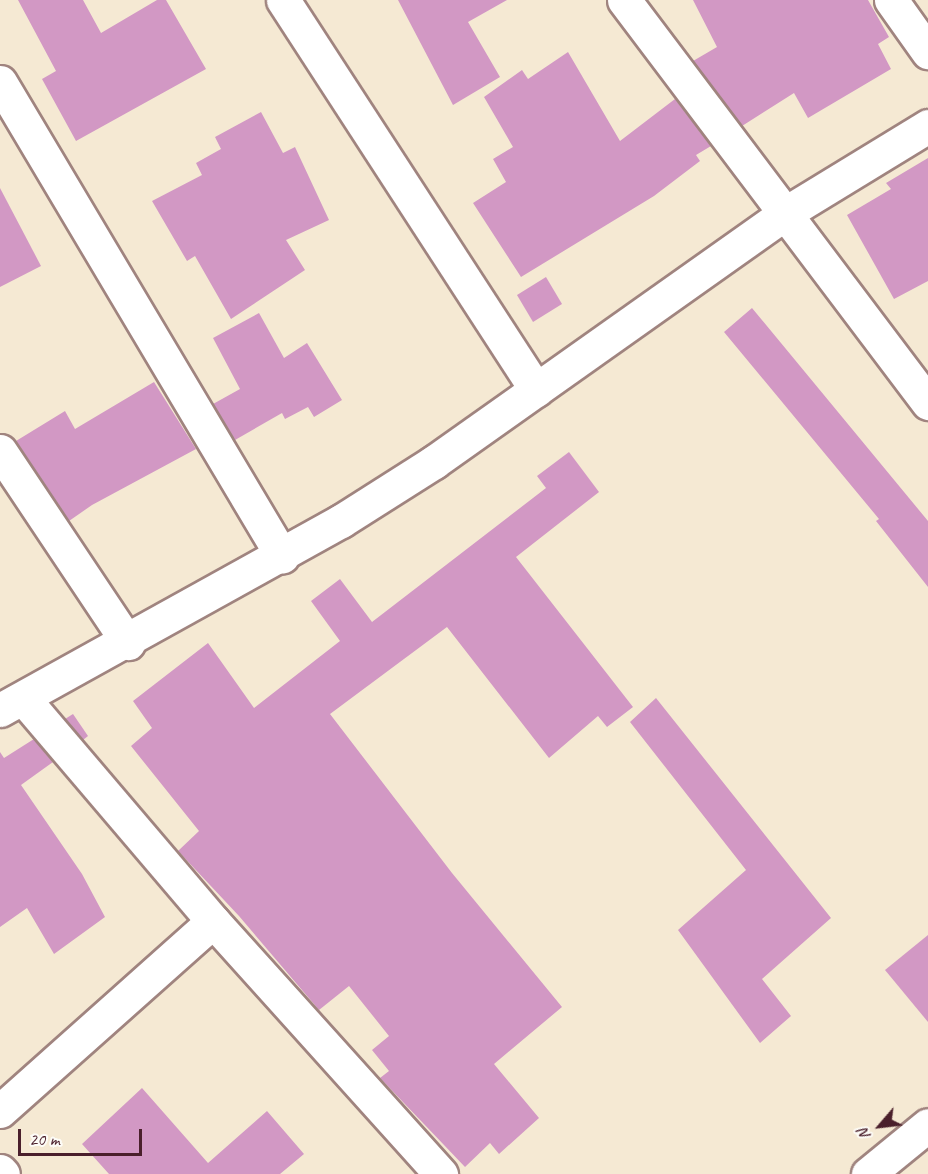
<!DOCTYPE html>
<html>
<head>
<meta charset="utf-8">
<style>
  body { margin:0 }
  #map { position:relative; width:928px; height:1174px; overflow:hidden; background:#f5e9d3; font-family:Caveat,sans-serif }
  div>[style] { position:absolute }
  .building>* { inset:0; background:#d298c4 }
  .roads { filter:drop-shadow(2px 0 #a0847f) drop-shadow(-2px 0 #a0847f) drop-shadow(0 2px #a0847f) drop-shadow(0 -2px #a0847f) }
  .street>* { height:33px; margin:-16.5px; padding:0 16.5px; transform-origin:16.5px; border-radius:16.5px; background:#fff }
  span { translate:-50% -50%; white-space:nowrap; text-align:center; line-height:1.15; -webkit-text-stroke:4.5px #fdfcf7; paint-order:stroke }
  .north { position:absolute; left:850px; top:1096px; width:60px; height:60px; -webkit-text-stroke:4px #fdfcf7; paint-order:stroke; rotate:242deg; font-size:16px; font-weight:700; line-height:24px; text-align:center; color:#4a1f2b }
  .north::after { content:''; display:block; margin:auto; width:21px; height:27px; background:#4a1f2b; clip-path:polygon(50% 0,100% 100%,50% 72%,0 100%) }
  .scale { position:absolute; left:18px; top:1129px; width:124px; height:27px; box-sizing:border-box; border:3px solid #4a1f2b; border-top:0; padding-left:8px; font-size:18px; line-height:21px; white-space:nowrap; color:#4a1f2b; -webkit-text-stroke:4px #fdfcf7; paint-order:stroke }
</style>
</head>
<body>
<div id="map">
  <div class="building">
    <i style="clip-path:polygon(18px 0,83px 0,101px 33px,157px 0,166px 0,206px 69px,76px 141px,42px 79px,56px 71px)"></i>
    <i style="clip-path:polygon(398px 0,507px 0,468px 22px,500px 77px,453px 105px)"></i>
    <i style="clip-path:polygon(693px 0,868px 0,889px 37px,878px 44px,891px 69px,808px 118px,794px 93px,742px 126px,693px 61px,717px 47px)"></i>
    <i style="clip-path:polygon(568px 52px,620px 141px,675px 99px,711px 146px,696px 155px,700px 161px,654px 196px,521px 277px,473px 203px,506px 182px,493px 159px,513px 147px,484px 97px,522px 70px,528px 79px)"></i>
    <i style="clip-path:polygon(261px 112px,283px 153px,295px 147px,329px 220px,286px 240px,305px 270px,231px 319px,195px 256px,187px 261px,152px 201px,202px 175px,196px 163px,221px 149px,215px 137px)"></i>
    <i style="clip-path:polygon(928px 158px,928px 281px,894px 299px,847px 215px,891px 189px,886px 183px)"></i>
    <i style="clip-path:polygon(0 188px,41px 266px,0 287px)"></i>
    <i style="clip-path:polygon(546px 277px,562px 304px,533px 322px,517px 295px)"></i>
    <i style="clip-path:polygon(752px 308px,928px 521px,928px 587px,876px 521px,879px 519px,724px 332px)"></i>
    <i style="clip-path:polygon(259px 313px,284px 358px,307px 343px,342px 400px,314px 417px,308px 407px,285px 419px,282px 413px,235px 440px,213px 404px,240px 389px,213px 338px)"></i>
    <i style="clip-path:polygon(154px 382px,196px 449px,92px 505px,69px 521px,16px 441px,65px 411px,75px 429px)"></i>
    <i style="clip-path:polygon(569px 452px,599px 492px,516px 557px,633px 707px,607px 727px,598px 716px,549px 758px,447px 627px,330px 714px,452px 873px,562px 1007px,494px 1064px,539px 1118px,499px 1154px,490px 1143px,465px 1167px,380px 1078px,389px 1071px,372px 1050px,389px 1036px,349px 986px,319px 1010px,239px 916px,178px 851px,199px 831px,131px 746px,152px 728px,133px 701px,208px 643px,254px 708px,340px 641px,311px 601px,340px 579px,372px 622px,546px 488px,537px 476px)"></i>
    <i style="clip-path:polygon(656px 698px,831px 918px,762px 979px,791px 1016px,760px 1043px,678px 930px,746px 870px,630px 722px)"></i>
    <i style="clip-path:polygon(73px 714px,88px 736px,83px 740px,65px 719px)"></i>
    <i style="clip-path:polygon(34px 739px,53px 762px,21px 785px,82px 874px,105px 917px,54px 954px,27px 908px,0 927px,0 752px,4px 758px)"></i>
    <i style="clip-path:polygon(928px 935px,928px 1022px,885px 970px)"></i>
    <i style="clip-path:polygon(142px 1088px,208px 1163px,267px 1111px,304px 1154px,280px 1174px,109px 1174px,82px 1144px)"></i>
  </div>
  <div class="roads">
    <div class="street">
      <i style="left:283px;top:0;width:465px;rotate:57deg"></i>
      <i style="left:624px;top:0;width:505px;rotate:52.97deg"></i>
      <i style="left:891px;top:0;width:64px;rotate:54.6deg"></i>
      <i style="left:0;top:82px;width:552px;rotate:59.25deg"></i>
      <i style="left:0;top:451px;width:231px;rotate:56.3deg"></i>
      <i style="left:24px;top:699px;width:292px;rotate:49.6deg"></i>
      <i style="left:213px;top:921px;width:341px;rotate:48deg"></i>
      <i style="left:0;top:710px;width:390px;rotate:-29deg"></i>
      <i style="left:341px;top:521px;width:110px;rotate:-32.4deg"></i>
      <i style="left:434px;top:462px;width:429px;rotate:-35.3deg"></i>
      <i style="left:784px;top:214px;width:169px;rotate:-31.4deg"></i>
      <i style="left:0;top:1111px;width:285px;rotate:-41.7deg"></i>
      <i style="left:0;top:1171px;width:4px;rotate:45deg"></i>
      <i style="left:868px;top:1174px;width:77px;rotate:-39.2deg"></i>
    </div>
  </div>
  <div class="north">N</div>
  <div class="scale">20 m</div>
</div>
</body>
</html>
